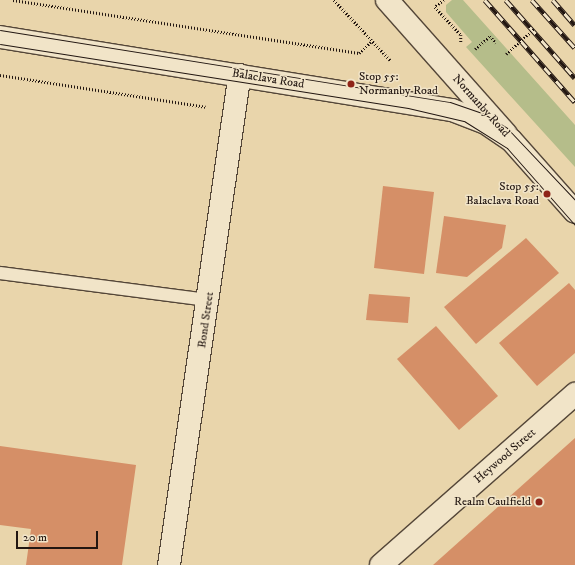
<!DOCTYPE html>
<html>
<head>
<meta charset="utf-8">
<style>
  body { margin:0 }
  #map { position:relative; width:575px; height:565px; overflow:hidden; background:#e9d5ab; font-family:"IM FELL DW Pica",serif }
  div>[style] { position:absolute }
  .green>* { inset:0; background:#b5bd8a }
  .building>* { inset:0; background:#d58f67 }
  .path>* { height:2.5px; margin-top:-1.25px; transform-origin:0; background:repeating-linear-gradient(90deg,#221611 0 1px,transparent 0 3px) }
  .roads { filter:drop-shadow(1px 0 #544638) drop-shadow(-1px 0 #544638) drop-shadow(0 1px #544638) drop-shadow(0 -1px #544638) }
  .service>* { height:12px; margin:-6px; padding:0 6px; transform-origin:6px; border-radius:6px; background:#f1e4c8 }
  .minor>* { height:22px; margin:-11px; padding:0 11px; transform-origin:11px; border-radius:11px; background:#f1e4c8 }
  .tertiary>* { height:22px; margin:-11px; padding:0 11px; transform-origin:11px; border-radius:11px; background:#f1e4c8 }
  .secondary>* { height:22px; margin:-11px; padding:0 11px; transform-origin:11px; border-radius:11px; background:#f1e4c8 }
  .tram>* { height:1px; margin:-0.5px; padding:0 0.5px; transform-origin:0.5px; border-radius:0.5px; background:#221611 }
  .rail>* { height:4.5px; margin-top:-2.25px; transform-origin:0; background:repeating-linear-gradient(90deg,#f1e4c8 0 9px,#221611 0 18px); box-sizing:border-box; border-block:1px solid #221611 }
  .path-bridge>* { height:2.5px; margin-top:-1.25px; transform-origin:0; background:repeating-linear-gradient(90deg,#221611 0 1px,transparent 0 3px) }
  .dots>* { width:11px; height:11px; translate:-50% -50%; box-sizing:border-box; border:2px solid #f1e4c8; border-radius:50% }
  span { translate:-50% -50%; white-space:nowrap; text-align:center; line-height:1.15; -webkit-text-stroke:3px #f1e4c8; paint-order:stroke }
  .poi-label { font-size:12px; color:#221611 }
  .left { translate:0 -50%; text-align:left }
  .right { translate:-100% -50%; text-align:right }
  .street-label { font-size:12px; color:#221611 }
  .scale { position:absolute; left:16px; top:531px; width:82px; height:18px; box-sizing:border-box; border:2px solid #221611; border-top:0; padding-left:5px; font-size:12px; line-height:14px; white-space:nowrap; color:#221611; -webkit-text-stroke:3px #f1e4c8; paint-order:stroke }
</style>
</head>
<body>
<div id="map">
  <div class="green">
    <i style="clip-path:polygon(452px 0,463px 0,575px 125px,575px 167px,466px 47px,472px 42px,446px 12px,446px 5px)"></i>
  </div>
  <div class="building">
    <i style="clip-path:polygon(383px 186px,434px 192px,424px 274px,374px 268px)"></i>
    <i style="clip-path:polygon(444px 216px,506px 225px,502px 248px,467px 277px,436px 273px)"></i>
    <i style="clip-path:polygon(526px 238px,559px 273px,476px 344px,444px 307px)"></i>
    <i style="clip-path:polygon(569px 283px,575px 290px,575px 353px,537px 386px,499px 343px)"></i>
    <i style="clip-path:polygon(369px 294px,410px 297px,408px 323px,366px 320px)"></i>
    <i style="clip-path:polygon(436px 326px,498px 396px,459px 430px,397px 359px)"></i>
    <i style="clip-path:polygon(575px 438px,575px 565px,433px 565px)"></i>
    <i style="clip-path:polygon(0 446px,136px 465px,122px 565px,26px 565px,31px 529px,0 525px)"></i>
  </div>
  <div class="path">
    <i style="left:13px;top:0;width:350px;rotate:8.7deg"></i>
    <i style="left:359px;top:53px;width:16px;rotate:-43deg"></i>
    <i style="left:334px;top:0;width:83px;rotate:46.9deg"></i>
    <i style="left:444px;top:0;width:11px;rotate:142deg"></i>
    <i style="left:435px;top:7px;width:38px;rotate:47deg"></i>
    <i style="left:461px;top:35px;width:7px;rotate:90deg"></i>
    <i style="left:475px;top:49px;width:20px;rotate:-41deg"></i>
    <i style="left:490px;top:36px;width:9px;rotate:49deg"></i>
    <i style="left:0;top:75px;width:208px;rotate:8.8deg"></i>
  </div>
  <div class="roads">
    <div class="service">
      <i style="left:0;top:273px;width:211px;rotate:7.4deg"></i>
    </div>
    <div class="minor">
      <i style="left:169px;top:565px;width:495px;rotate:-81.8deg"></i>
      <i style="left:381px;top:565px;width:259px;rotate:-41.4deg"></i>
    </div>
    <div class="tertiary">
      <i style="left:387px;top:0;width:179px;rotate:48.4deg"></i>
    </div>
    <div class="secondary">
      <i style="left:0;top:37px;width:458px;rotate:9.2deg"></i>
      <i style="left:452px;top:110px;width:34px;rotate:21deg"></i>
      <i style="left:484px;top:122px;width:32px;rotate:34deg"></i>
      <i style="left:511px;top:140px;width:96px;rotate:48.4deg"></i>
    </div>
  </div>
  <div class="tram">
    <i style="left:0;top:30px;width:456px;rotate:9.1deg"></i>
    <i style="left:450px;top:102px;width:36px;rotate:19deg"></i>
    <i style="left:484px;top:114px;width:27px;rotate:31deg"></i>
    <i style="left:507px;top:128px;width:99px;rotate:46.6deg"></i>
    <i style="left:0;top:44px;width:413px;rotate:8.9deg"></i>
    <i style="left:408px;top:108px;width:57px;rotate:13.1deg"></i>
    <i style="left:464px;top:121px;width:51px;rotate:32.1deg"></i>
    <i style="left:507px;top:148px;width:103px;rotate:48.6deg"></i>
  </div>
  <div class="rail">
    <i style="left:485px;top:0;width:136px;rotate:48.6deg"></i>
    <i style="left:506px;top:0;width:104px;rotate:48.5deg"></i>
    <i style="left:532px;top:0;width:64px;rotate:48.1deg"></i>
    <i style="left:553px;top:0;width:33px;rotate:49deg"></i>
  </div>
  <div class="path-bridge">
    <i style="left:506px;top:54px;width:38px;rotate:-42deg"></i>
  </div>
  <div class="dots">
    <i style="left:351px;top:84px;background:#8f2418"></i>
    <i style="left:547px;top:194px;background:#8f2418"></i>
    <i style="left:539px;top:502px;background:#8f2418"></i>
  </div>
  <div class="poi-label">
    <span class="left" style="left:359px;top:84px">Stop 55:<br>Normanby Road</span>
    <span class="right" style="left:539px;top:194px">Stop 55:<br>Balaclava Road</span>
    <span class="right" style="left:531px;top:502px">Realm Caulfield</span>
  </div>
  <div class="street-label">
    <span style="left:268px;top:79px;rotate:9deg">Balaclava Road</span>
    <span style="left:481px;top:106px;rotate:48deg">Normanby Road</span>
    <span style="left:206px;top:320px;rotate:-82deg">Bond Street</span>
    <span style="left:505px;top:456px;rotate:-41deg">Heywood Street</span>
  </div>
  <div class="scale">20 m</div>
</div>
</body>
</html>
